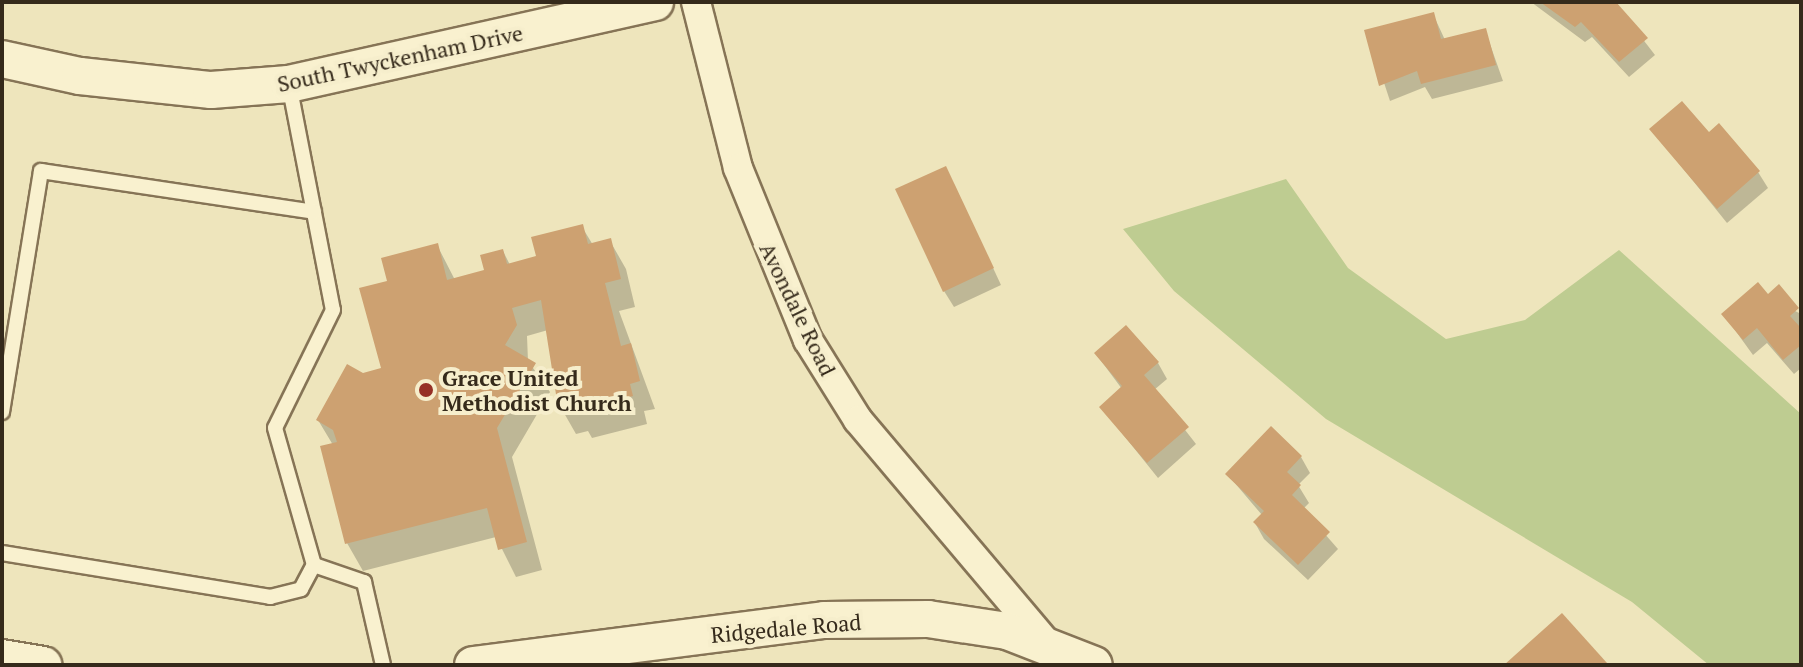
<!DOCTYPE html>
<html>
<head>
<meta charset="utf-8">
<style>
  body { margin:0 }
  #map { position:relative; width:1803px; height:667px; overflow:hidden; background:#eee5bc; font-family:"PT Serif",serif }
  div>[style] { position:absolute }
  .green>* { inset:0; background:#becc91 }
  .shadow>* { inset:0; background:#0003 }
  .building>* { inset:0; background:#cda171 }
  .roads { filter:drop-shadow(2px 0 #867456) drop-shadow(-2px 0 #867456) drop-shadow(0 2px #867456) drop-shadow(0 -2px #867456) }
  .service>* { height:14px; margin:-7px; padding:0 7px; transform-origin:7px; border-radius:7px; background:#f9f1cf }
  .minor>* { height:28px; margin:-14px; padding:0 14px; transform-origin:14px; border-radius:14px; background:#f9f1cf }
  .tertiary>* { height:36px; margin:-18px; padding:0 18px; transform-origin:18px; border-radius:18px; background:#f9f1cf }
  .dots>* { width:22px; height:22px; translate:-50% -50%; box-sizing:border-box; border:4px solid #f6eecc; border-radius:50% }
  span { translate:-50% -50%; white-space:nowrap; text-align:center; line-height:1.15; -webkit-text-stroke:8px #f6eecc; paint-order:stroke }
  .street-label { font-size:22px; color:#352a1b }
  .poi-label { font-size:22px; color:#352a1b; font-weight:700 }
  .left { translate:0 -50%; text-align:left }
  .frame { position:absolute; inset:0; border:4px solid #352a1b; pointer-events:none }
</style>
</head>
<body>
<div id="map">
  <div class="green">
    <i style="clip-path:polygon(1286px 179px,1348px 268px,1446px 339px,1525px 320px,1619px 250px,1801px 414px,1801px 665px,1709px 665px,1632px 602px,1326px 419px,1174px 291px,1123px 229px)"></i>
  </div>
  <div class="shadow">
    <i style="clip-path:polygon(1614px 2px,1655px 55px,1629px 77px,1592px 37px,1585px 42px,1531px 2px)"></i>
    <i style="clip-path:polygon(1433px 14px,1445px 40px,1485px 30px,1503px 81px,1432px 99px,1425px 87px,1390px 101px,1367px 31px)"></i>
    <i style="clip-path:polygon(1652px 130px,1709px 135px,1758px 172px,1768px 188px,1727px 223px)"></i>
    <i style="clip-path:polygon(954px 184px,1001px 285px,954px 307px,944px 291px)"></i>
    <i style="clip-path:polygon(582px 227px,593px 245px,610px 241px,626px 269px,635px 307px,619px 311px,655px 409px,644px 411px,647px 424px,592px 438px,588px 431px,576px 434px,560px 406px,548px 330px,527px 336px,528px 361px,550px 392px,512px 457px,542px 570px,516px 577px,496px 537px,363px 571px,347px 543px,333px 445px,318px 420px,363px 375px,383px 370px,389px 282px,437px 245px,455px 280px,487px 271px,503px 251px,510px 265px,539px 258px)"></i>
    <i style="clip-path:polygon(1768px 297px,1801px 314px,1801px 368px,1794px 374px,1767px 343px,1753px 355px,1724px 315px)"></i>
    <i style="clip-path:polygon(1126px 328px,1158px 363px,1167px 379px,1154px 390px,1196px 444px,1158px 478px,1101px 407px,1122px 389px,1096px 354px)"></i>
    <i style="clip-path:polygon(1301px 457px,1310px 473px,1298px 485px,1309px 503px,1303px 509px,1338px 549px,1308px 580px,1264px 539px,1255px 523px,1262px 515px,1228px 475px)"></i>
    <i style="clip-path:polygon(1562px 616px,1605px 665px,1507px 665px)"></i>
  </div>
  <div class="building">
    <i style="clip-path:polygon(1540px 2px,1616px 2px,1648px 38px,1619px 62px,1581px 22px,1575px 27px)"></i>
    <i style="clip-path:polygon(1434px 12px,1441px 39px,1486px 28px,1496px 65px,1421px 84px,1417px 71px,1379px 86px,1364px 30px)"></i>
    <i style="clip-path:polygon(1682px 101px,1709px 132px,1719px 123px,1760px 171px,1717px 209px,1649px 129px)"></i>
    <i style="clip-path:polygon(946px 166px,994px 268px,943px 292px,895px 189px)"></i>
    <i style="clip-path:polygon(583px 224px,588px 244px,611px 238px,621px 279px,605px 283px,621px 346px,631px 343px,640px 381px,630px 384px,633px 396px,574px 411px,572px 403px,558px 407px,541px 300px,512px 308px,517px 325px,505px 345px,536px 363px,497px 428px,527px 542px,498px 550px,487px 508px,345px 544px,320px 446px,337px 442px,333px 430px,316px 420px,347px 364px,363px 373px,381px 368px,359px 288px,387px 281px,381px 258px,438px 243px,447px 280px,484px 270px,480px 255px,503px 249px,507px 264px,536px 256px,531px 237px)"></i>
    <i style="clip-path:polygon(1758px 282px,1768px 294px,1779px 284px,1799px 308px,1790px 316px,1801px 328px,1801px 345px,1783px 360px,1757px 328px,1743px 340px,1721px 314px)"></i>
    <i style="clip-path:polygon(1126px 325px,1159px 362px,1144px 375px,1189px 427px,1147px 463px,1099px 407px,1122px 386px,1094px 353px)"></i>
    <i style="clip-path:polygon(1271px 426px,1302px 456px,1287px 472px,1301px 485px,1292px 495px,1330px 532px,1298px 565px,1253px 522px,1264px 511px,1225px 474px)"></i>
    <i style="clip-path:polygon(1562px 613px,1607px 663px,1504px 665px)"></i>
  </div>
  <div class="roads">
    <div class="service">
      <i style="left:289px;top:84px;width:230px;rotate:79deg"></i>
      <i style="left:333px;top:310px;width:131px;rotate:116.2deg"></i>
      <i style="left:275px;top:428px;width:142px;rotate:74.1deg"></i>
      <i style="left:314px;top:565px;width:53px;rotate:18.8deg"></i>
      <i style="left:364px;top:582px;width:85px;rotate:77.1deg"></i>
      <i style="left:2px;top:412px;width:244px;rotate:-80.8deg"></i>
      <i style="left:41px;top:171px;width:276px;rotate:8.5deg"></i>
      <i style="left:2px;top:553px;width:272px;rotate:9.3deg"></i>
      <i style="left:270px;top:597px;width:32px;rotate:-14deg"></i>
      <i style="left:301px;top:589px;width:27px;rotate:-62deg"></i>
    </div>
    <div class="minor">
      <i style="left:696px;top:2px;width:171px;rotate:75.8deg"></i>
      <i style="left:738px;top:168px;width:186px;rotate:67.9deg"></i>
      <i style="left:808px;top:340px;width:94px;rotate:58deg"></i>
      <i style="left:858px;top:420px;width:293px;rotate:49.8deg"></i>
    </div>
    <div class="tertiary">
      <i style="left:2px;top:59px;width:80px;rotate:12.3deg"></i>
      <i style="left:80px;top:76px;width:132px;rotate:6.1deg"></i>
      <i style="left:211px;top:90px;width:78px;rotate:-4.4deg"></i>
      <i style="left:289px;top:84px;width:375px;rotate:-12.6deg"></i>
      <i style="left:2px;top:658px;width:42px;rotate:9.7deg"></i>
      <i style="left:473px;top:665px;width:354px;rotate:-7.3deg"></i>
      <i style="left:824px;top:620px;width:104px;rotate:-0.6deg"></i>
      <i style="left:928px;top:619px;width:80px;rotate:8.6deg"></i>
      <i style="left:1007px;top:631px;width:93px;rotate:21.3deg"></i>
    </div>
  </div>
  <div class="dots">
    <i style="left:426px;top:390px;background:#963025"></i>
  </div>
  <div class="street-label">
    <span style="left:400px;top:58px;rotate:-12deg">South Twyckenham Drive</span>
    <span style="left:798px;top:309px;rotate:64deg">Avondale Road</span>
    <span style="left:786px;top:628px;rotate:-5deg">Ridgedale Road</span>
  </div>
  <div class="poi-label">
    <span class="left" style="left:442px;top:390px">Grace United<br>Methodist Church</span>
  </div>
  <div class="frame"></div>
</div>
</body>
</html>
